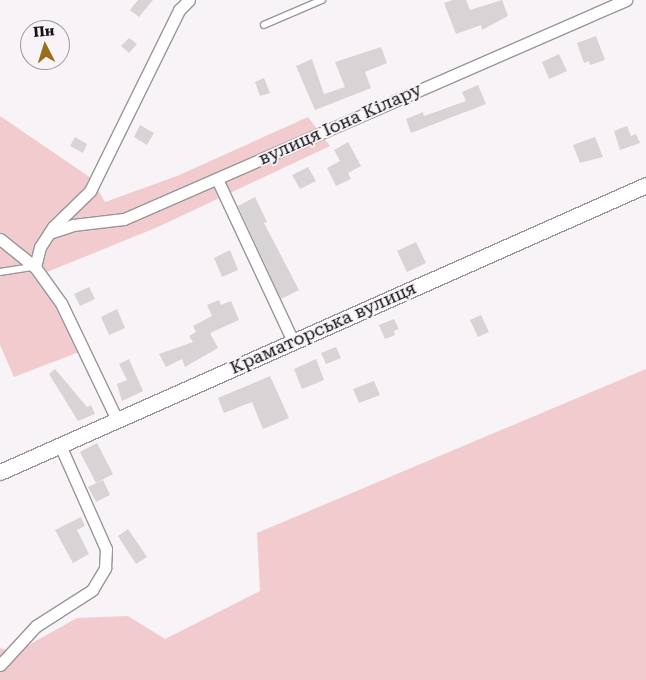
<!DOCTYPE html>
<html>
<head>
<meta charset="utf-8">
<style>
  body { margin:0 }
  #map { position:relative; width:646px; height:680px; overflow:hidden; background:#f7f3f7; font-family:"Roboto Serif",serif }
  div>[style] { position:absolute }
  .green>* { inset:0; background:#f2cbcf }
  .building>* { inset:0; background:#d8d3d5 }
  .roads { filter:drop-shadow(1px 0 #999699) drop-shadow(-1px 0 #999699) drop-shadow(0 1px #999699) drop-shadow(0 -1px #999699) }
  .service>* { height:5.5px; margin:-2.75px; padding:0 2.75px; transform-origin:2.75px; border-radius:2.75px; background:#fff }
  .minor>* { height:11px; margin:-5.5px; padding:0 5.5px; transform-origin:5.5px; border-radius:5.5px; background:#fff }
  .tertiary>* { height:15px; margin:-7.5px; padding:0 7.5px; transform-origin:7.5px; border-radius:7.5px; background:#fff }
  span { translate:-50% -50%; white-space:nowrap; text-align:center; line-height:1.15; -webkit-text-stroke:4px #f7f3f7; paint-order:stroke }
  .street-label { font-size:18px; color:#141214 }
  .north { position:absolute; left:20px; top:20px; width:50px; height:50px; box-sizing:border-box; background:#f7f3f7; border:1px solid #9c999c; border-radius:50%; rotate:355deg; font-size:14px; font-weight:700; line-height:20px; text-align:center; color:#141214 }
  .north::after { content:''; display:block; margin:auto; width:18px; height:22px; background:#986e1a; clip-path:polygon(50% 0,100% 100%,50% 72%,0 100%) }
</style>
</head>
<body>
<div id="map">
  <div class="green">
    <i style="clip-path:polygon(0 116px,91px 178px,105px 202px,177px 176px,308px 117px,330px 146px,158px 227px,47px 272px,65px 298px,87px 349px,14px 377px,0 345px)"></i>
    <i style="clip-path:polygon(646px 369px,646px 680px,0 680px,0 648px,16px 652px,77px 618px,128px 616px,165px 639px,260px 591px,257px 533px)"></i>
  </div>
  <div class="building">
    <i style="clip-path:polygon(138px 0,153px 0,139px 17px,130px 10px)"></i>
    <i style="clip-path:polygon(453px 0,466px 0,470px 10px,502px 0,508px 16px,482px 30px,481px 25px,456px 34px,444px 3px)"></i>
    <i style="clip-path:polygon(596px 36px,605px 60px,590px 65px,589px 61px,584px 63px,577px 43px)"></i>
    <i style="clip-path:polygon(129px 38px,137px 44px,129px 53px,121px 46px)"></i>
    <i style="clip-path:polygon(381px 47px,387px 63px,365px 72px,371px 88px,315px 110px,296px 66px,312px 59px,324px 94px,345px 87px,335px 62px)"></i>
    <i style="clip-path:polygon(559px 54px,567px 71px,549px 79px,542px 62px)"></i>
    <i style="clip-path:polygon(264px 78px,270px 93px,260px 96px,255px 82px)"></i>
    <i style="clip-path:polygon(478px 85px,486px 104px,411px 133px,406px 119px,423px 112px,424px 116px,466px 101px,462px 92px)"></i>
    <i style="clip-path:polygon(140px 125px,154px 133px,147px 145px,134px 137px)"></i>
    <i style="clip-path:polygon(627px 126px,631px 136px,636px 134px,640px 143px,620px 150px,614px 131px)"></i>
    <i style="clip-path:polygon(75px 137px,87px 144px,83px 153px,70px 146px)"></i>
    <i style="clip-path:polygon(595px 137px,603px 157px,580px 163px,573px 145px)"></i>
    <i style="clip-path:polygon(348px 142px,361px 166px,348px 173px,351px 179px,336px 186px,327px 168px,340px 161px,334px 150px)"></i>
    <i style="clip-path:polygon(308px 167px,316px 181px,300px 189px,292px 175px)"></i>
    <i style="clip-path:polygon(255px 197px,267px 222px,264px 223px,299px 290px,281px 299px,238px 206px)"></i>
    <i style="clip-path:polygon(416px 242px,426px 263px,407px 272px,397px 251px)"></i>
    <i style="clip-path:polygon(230px 250px,238px 270px,222px 277px,214px 258px)"></i>
    <i style="clip-path:polygon(89px 287px,95px 299px,80px 306px,74px 294px)"></i>
    <i style="clip-path:polygon(219px 300px,221px 305px,231px 301px,239px 320px,210px 333px,218px 348px,185px 367px,182px 359px,166px 367px,159px 354px,193px 342px,189px 336px,196px 332px,193px 326px,212px 316px,207px 305px)"></i>
    <i style="clip-path:polygon(117px 309px,125px 328px,109px 335px,101px 317px)"></i>
    <i style="clip-path:polygon(481px 315px,489px 332px,478px 337px,470px 320px)"></i>
    <i style="clip-path:polygon(394px 319px,399px 329px,394px 331px,395px 335px,385px 339px,379px 325px)"></i>
    <i style="clip-path:polygon(336px 347px,341px 358px,326px 364px,321px 353px)"></i>
    <i style="clip-path:polygon(129px 359px,143px 391px,122px 401px,117px 384px,127px 380px,119px 364px)"></i>
    <i style="clip-path:polygon(316px 359px,324px 380px,302px 389px,294px 369px)"></i>
    <i style="clip-path:polygon(55px 369px,87px 407px,91px 405px,95px 414px,78px 421px,49px 374px)"></i>
    <i style="clip-path:polygon(270px 376px,289px 418px,263px 429px,252px 402px,224px 413px,218px 398px)"></i>
    <i style="clip-path:polygon(374px 381px,380px 395px,359px 403px,353px 389px)"></i>
    <i style="clip-path:polygon(97px 443px,113px 474px,96px 483px,80px 452px)"></i>
    <i style="clip-path:polygon(103px 480px,110px 495px,96px 502px,88px 487px)"></i>
    <i style="clip-path:polygon(81px 517px,85px 526px,77px 530px,89px 554px,73px 563px,55px 530px)"></i>
    <i style="clip-path:polygon(128px 529px,147px 557px,136px 564px,118px 536px)"></i>
  </div>
  <div class="roads">
    <div class="service">
      <i style="left:264px;top:25px;width:63px;rotate:-23.3deg"></i>
      <i style="left:0;top:272px;width:32px;rotate:-9deg"></i>
    </div>
    <div class="minor">
      <i style="left:217px;top:179px;width:179px;rotate:64.9deg"></i>
      <i style="left:49px;top:233px;width:25px;rotate:-18deg"></i>
      <i style="left:73px;top:225px;width:51px;rotate:-6.7deg"></i>
      <i style="left:124px;top:219px;width:548px;rotate:-23.57deg"></i>
      <i style="left:0;top:239px;width:45px;rotate:38.7deg"></i>
      <i style="left:35px;top:267px;width:44px;rotate:54.2deg"></i>
      <i style="left:61px;top:303px;width:130px;rotate:64.4deg"></i>
      <i style="left:35px;top:267px;width:21px;rotate:-76deg"></i>
      <i style="left:40px;top:247px;width:24px;rotate:-57deg"></i>
      <i style="left:53px;top:227px;width:52px;rotate:-44.2deg"></i>
      <i style="left:90px;top:191px;width:202px;rotate:-63.8deg"></i>
      <i style="left:179px;top:10px;width:14px;rotate:-45deg"></i>
      <i style="left:0;top:665px;width:53px;rotate:-47.3deg"></i>
      <i style="left:36px;top:626px;width:67px;rotate:-32.7deg"></i>
      <i style="left:92px;top:590px;width:26px;rotate:-59deg"></i>
      <i style="left:105px;top:568px;width:19px;rotate:-87deg"></i>
      <i style="left:106px;top:549px;width:114px;rotate:-113.9deg"></i>
    </div>
    <div class="tertiary">
      <i style="left:0;top:472px;width:707px;rotate:-23.95deg"></i>
    </div>
  </div>
  <div class="street-label">
    <span style="left:340px;top:124px;rotate:-24deg">вулиця Іона Кілару</span>
    <span style="left:323px;top:328px;rotate:-24deg">Краматорська вулиця</span>
  </div>
  <div class="north">Пн</div>
</div>
</body>
</html>
